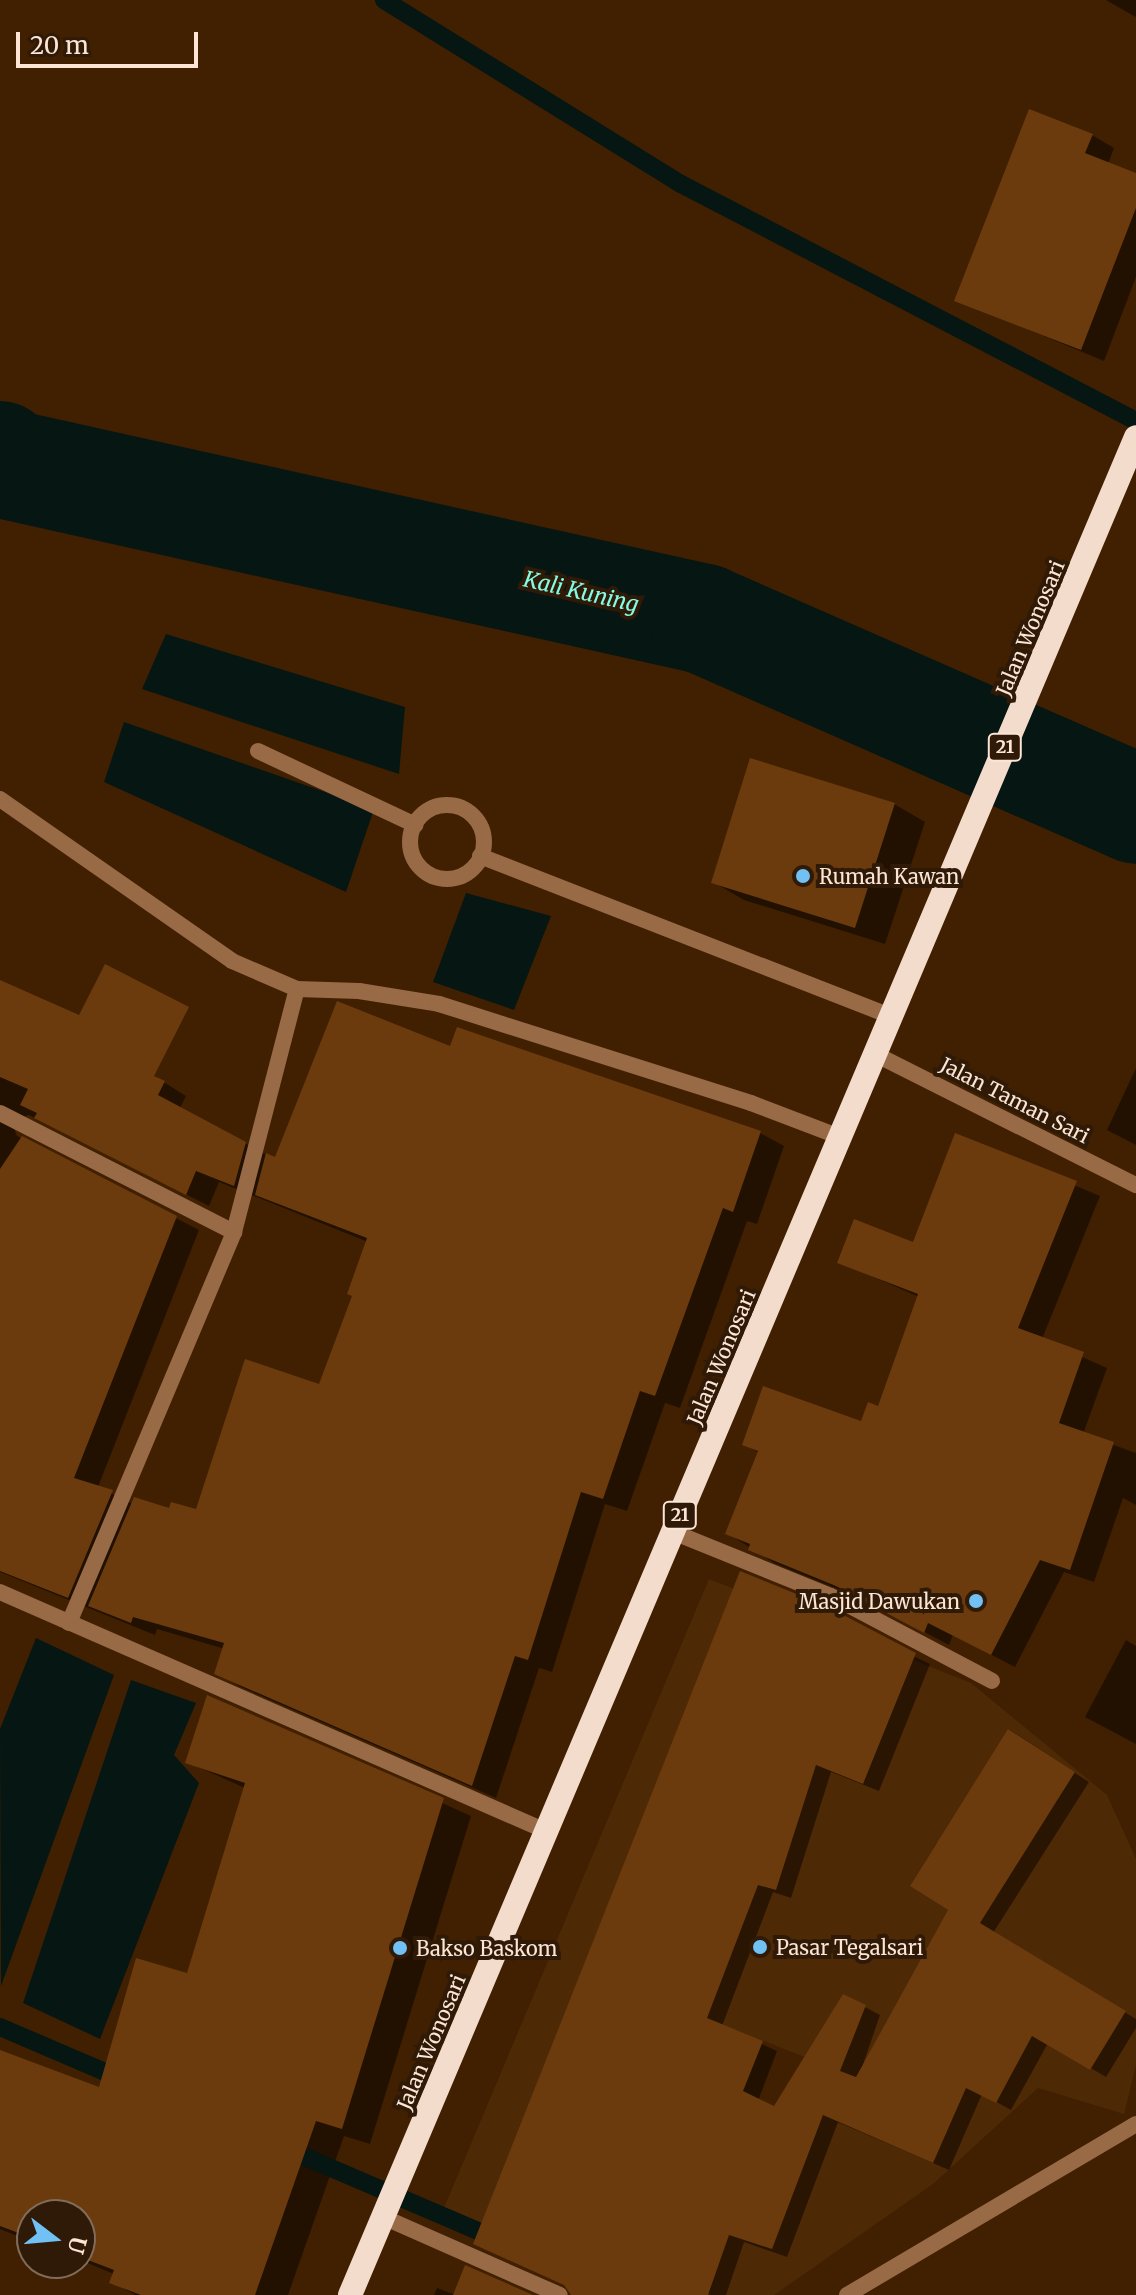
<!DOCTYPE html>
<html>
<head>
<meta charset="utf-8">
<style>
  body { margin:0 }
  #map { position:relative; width:1136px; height:2295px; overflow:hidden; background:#412001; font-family:Merriweather,serif }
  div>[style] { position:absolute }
  .built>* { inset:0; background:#4e2905 }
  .water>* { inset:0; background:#061613 }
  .shadow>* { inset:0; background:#0007 }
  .stream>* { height:18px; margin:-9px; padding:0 9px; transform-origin:9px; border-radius:9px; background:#061613 }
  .river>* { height:110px; margin:-55px; padding:0 55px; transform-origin:55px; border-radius:55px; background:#061613 }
  .building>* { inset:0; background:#6b3b0d }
  .lane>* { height:16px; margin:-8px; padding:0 8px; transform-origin:8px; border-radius:8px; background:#986a46 }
  .lane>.ring { margin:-8px; padding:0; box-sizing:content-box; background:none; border:16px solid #986a46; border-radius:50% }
  .street>* { height:16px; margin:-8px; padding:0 8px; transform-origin:8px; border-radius:8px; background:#986a46 }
  .highway>* { height:24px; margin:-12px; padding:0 12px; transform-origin:12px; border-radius:12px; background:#f3dccb }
  .dots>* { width:22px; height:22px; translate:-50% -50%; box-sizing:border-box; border:4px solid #2f1a08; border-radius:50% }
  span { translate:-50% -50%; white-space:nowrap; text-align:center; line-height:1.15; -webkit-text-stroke:8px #2f1a08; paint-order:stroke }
  .shield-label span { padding:2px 6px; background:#2f1a08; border:2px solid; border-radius:6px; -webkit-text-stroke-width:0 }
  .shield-label { font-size:18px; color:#fce5d5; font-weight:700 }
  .street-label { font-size:20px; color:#fce5d5 }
  .poi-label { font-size:20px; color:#fce5d5 }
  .left { translate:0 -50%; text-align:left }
  .right { translate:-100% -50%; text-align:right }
  .water-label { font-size:22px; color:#84fce4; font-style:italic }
  .north { position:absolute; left:16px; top:2199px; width:80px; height:80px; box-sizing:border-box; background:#2f1a08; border:2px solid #816b5a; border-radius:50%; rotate:106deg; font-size:22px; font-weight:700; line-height:32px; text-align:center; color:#fce5d5 }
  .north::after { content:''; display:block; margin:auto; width:28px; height:36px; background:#72c1f5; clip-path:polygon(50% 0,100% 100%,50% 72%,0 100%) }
  .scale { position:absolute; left:16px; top:32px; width:182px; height:36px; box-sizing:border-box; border:4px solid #fce5d5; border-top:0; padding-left:10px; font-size:24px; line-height:28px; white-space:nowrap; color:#fce5d5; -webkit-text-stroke:6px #2f1a08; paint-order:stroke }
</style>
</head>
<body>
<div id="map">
  <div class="built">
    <i style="clip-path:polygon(evenodd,709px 1579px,971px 1683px,1107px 1795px,1136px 1859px,1136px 2065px,1124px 2114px,1038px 2088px,933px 2184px,774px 2295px,652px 2295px,444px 2208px,709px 1579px,887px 1724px,863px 1784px,753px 1739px,887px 1724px,709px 1579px,1009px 1729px,1075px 1772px,1009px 1876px,943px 1833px,1009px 1729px,709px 1579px,809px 1786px,776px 1890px,703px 1867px,809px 1786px,709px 1579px,937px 1842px,1005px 1884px,976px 1928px,910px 1886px,937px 1842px,709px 1579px,945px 1984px,1126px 2011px,1090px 2070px,945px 1984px,709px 1579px,667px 2003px,840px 2071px,788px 2203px,667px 2003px,709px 1579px,862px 2064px,958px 2106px,933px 2162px,837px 2122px,862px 2064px)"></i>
  </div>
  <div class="water">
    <i style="clip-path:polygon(166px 634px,405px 707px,399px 774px,142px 689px)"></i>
    <i style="clip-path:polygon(124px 722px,374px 809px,346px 892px,104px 782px)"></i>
    <i style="clip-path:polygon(466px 893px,551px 916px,514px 1010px,433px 982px)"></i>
    <i style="clip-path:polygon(36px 1638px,114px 1675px,1px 1986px,0 1729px)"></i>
    <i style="clip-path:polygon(131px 1680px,196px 1703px,174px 1755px,199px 1783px,100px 2039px,23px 2003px)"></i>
  </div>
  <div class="shadow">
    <i style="clip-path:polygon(1106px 0,1136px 0,1136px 17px,1132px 15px)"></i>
    <i style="clip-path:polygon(1092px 135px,1114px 148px,1108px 164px,1136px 175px,1136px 277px,1104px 361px,957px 300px)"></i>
    <i style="clip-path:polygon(894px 804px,925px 822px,885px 944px,744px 900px,713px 882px)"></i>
    <i style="clip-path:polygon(evenodd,0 1003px,154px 1076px,186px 1096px,180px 1108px,276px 1160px,451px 1049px,760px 1133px,784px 1146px,757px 1224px,747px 1221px,680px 1408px,665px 1403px,627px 1511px,605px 1504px,552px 1672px,539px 1668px,496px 1798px,241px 1687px,217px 1673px,225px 1649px,157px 1629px,155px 1635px,0 1572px,0 1003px,29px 1115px,209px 1206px,219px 1182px,368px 1242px,355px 1296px,320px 1387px,197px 1512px,133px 1504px,98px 1487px,199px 1230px,17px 1136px,11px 1121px,29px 1115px)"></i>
    <i style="clip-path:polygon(1136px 1068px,1136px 1145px,1107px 1130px)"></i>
    <i style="clip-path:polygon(957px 1136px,1100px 1196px,1042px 1339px,1107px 1368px,1083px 1434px,1136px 1453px,1136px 1505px,1123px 1498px,1094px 1582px,1064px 1572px,1015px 1667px,953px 1635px,949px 1645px,862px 1599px,774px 1563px,727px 1533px,759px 1453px,745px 1444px,862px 1424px,879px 1408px,919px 1297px,840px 1262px,914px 1245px)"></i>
    <i style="clip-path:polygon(741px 1574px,930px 1664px,879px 1791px,831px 1772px,791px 1898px,773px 1892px,722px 2026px,777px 2051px,758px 2101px,774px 2109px,865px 2007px,880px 2015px,859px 2076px,951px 1910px,1024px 1740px,1089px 1782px,993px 1933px,1136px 2019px,1136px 2028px,1106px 2077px,1048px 2043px,1011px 2110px,982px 2094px,949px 2170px,838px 2122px,787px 2257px,744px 2242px,726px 2295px,711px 2295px,500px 2227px)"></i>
    <i style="clip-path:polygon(1126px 1640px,1136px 1646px,1136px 1744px,1085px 1717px)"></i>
    <i style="clip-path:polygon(208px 1697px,471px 1816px,370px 2144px,344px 2136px,288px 2295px,135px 2295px,112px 2282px,114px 2274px,80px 2260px,80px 2215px,32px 2215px,32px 2242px,0 2229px,0 2051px,100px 2090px,188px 1975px,245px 1788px,187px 1762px)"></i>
    <i style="clip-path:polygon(437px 2288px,456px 2295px,434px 2295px)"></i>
  </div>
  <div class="stream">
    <i style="left:384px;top:0;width:349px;rotate:31.8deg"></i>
    <i style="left:681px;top:184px;width:513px;rotate:27.51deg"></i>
    <i style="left:0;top:2027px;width:137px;rotate:23.2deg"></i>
    <i style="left:282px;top:2147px;width:238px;rotate:23.2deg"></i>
  </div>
  <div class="river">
    <i style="left:0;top:456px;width:13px;rotate:42deg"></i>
    <i style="left:10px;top:465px;width:711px;rotate:12.51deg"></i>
    <i style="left:704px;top:619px;width:472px;rotate:23.7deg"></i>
  </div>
  <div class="building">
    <i style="clip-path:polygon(1029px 109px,1093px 134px,1085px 153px,1136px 173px,1136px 208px,1081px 350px,954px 301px)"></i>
    <i style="clip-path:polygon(750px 758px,895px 803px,855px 928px,711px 883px)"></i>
    <i style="clip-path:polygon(105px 964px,189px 1007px,154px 1076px,165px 1081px,158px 1095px,246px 1142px,234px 1186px,196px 1171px,186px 1195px,34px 1118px,37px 1113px,20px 1105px,28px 1089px,0 1077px,0 980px,79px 1015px)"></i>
    <i style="clip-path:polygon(337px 1001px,450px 1046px,457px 1027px,761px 1131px,733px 1212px,723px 1208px,655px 1396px,640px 1391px,603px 1499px,581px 1492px,528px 1660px,515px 1656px,472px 1786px,214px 1674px,224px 1643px,133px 1617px,131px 1623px,88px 1606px,134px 1497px,169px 1508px,171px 1502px,196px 1509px,245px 1359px,319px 1384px,352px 1296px,347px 1294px,367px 1238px,255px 1195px,266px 1153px,275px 1157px)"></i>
    <i style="clip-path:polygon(955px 1133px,1077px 1181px,1018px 1328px,1084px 1352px,1059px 1423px,1114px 1442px,1070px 1570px,1040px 1560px,991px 1655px,928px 1623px,924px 1633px,836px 1586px,748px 1550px,750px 1544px,725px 1534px,758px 1451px,742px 1445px,763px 1386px,861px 1421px,868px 1402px,878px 1406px,918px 1294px,837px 1263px,854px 1219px,913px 1242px)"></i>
    <i style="clip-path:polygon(22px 1136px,177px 1216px,74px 1478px,113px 1490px,68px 1598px,0 1571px,0 1169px)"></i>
    <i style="clip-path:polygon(740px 1571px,826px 1606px,916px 1653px,863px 1784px,816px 1765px,776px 1890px,758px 1885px,707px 2018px,763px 2041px,743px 2091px,774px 2106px,843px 1994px,866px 2005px,840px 2071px,856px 2077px,948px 1910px,910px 1886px,1008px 1729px,1075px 1772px,980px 1923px,1126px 2011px,1090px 2070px,1032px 2036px,996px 2103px,966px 2088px,933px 2163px,823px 2115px,772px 2249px,729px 2235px,708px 2295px,571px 2295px,564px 2285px,473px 2244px)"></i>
    <i style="clip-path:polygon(207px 1695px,444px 1798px,342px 2129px,316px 2121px,255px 2295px,141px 2295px,109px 2283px,114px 2270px,80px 2257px,80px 2215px,32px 2215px,32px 2238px,0 2226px,0 2050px,99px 2087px,136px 1958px,187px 1973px,245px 1783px,185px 1763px)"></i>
    <i style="clip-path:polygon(465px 2265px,533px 2295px,453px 2295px)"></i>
  </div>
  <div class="lane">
    <i style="left:258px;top:751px;width:174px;rotate:25.2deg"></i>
    <i class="ring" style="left:410px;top:805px;width:58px;height:58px"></i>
    <i style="left:480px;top:856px;width:441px;rotate:21.3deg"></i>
  </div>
  <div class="street">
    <i style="left:0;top:799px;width:283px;rotate:34.9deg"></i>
    <i style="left:232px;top:961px;width:71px;rotate:23.3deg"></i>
    <i style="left:297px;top:989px;width:62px;rotate:1.8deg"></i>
    <i style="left:359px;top:991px;width:81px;rotate:9.2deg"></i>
    <i style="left:439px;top:1004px;width:327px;rotate:17.6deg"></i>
    <i style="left:751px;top:1103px;width:95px;rotate:20.9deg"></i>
    <i style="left:875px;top:1054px;width:292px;rotate:26.7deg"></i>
    <i style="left:0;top:1113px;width:263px;rotate:27deg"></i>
    <i style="left:673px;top:1532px;width:170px;rotate:22.1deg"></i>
    <i style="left:831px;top:1596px;width:182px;rotate:27.8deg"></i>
    <i style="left:0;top:1592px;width:596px;rotate:23.64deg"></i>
    <i style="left:69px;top:1623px;width:424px;rotate:-67.1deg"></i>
    <i style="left:234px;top:1232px;width:251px;rotate:-75.5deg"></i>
    <i style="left:383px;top:2217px;width:193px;rotate:23.8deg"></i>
    <i style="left:847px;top:2295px;width:336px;rotate:-30.6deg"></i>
  </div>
  <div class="highway">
    <i style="left:350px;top:2295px;width:2017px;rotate:-67.07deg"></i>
  </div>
  <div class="dots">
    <i style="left:803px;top:876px;background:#72c1f5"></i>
    <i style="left:976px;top:1601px;background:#72c1f5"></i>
    <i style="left:760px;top:1947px;background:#72c1f5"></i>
    <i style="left:400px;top:1948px;background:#72c1f5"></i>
  </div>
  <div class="shield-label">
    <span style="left:1005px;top:747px">21</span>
    <span style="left:680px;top:1515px">21</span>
  </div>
  <div class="street-label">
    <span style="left:1030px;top:628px;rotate:-67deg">Jalan Wonosari</span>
    <span style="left:1015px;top:1100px;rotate:27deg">Jalan Taman Sari</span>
    <span style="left:721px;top:1357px;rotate:-67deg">Jalan Wonosari</span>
    <span style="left:431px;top:2042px;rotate:-67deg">Jalan Wonosari</span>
  </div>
  <div class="poi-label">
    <span class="left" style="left:819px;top:876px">Rumah Kawan</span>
    <span class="right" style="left:960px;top:1601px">Masjid Dawukan</span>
    <span class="left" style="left:776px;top:1947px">Pasar Tegalsari</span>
    <span class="left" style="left:416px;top:1948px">Bakso Baskom</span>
  </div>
  <div class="water-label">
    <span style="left:581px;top:592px;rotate:13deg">Kali Kuning</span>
  </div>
  <div class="north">U</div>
  <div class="scale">20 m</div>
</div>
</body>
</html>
